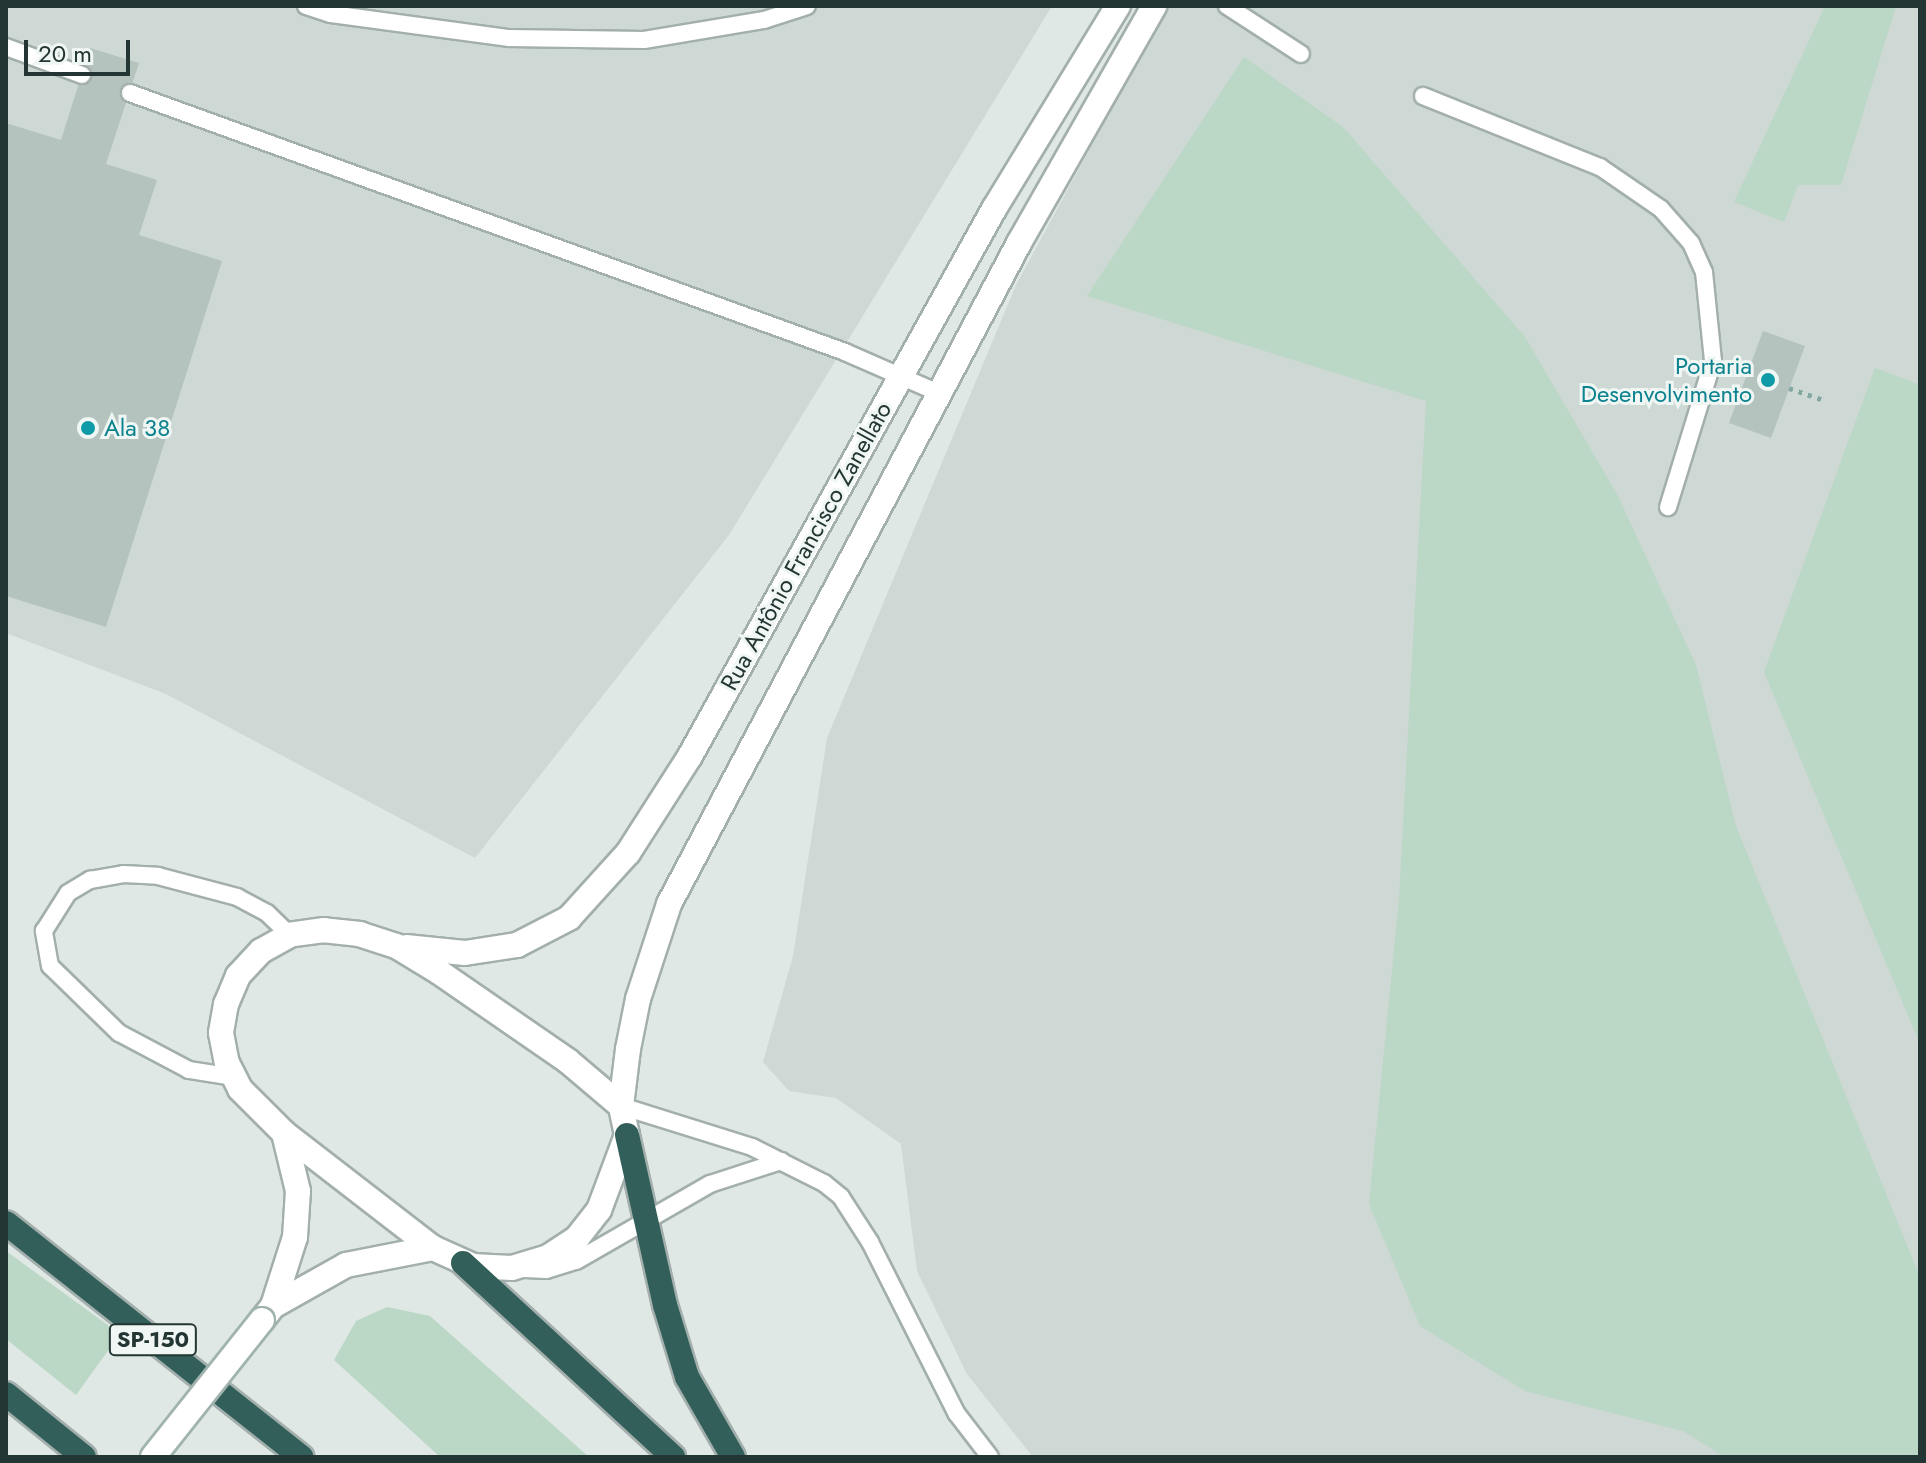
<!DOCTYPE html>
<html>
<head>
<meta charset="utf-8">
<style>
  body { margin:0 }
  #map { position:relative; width:1926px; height:1463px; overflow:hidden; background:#dfe8e5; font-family:Jost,sans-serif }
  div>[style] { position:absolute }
  .built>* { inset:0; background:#ced8d5 }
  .green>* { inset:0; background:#bbd7c5 }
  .building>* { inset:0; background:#b5c3bf }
  .path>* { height:5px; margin-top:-2.5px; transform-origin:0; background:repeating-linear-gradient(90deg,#84a8a1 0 4px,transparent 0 10px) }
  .roads { filter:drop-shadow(2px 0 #a3afac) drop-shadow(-2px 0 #a3afac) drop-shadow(0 2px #a3afac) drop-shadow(0 -2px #a3afac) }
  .lane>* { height:16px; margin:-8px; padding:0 8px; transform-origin:8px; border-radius:8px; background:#fff }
  .secondary>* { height:24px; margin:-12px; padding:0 12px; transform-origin:12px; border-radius:12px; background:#fff }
  .highway>* { height:24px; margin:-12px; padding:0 12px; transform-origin:12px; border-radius:12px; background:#325f5a }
  .bridges { filter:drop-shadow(2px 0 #a0b3ae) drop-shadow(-2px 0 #a0b3ae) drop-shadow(0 2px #a0b3ae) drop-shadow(0 -2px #a0b3ae) }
  .secondary-bridge>* { height:24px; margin:-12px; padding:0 12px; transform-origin:12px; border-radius:12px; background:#fff }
  .dots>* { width:22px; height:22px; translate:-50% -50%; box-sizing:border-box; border:4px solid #eff6f3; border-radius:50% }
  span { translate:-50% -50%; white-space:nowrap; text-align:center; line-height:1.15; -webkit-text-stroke:6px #eff6f3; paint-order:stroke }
  .shield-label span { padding:2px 6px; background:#eff6f3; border:2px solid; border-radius:6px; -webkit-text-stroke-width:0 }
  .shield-label { font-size:22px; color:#233633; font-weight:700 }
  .culture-label { font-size:24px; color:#0d838f }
  .right { translate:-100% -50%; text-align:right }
  .left { translate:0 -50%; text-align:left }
  .street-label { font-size:24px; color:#233633 }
  .frame { position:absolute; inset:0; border:8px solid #233633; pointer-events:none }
  .scale { position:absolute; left:24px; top:40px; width:106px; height:36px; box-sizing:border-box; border:4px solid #233633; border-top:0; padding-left:10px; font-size:24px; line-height:28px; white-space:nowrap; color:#233633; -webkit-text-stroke:6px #eff6f3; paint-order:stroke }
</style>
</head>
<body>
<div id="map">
  <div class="built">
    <i style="clip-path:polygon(6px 6px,1052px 6px,729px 535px,475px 858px,166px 694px,6px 633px)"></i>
    <i style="clip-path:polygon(1167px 6px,1920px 6px,1920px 1457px,1033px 1457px,967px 1374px,917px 1271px,901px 1144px,836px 1098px,789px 1091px,763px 1062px,793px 956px,827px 738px,1016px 285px)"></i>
  </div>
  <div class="green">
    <i style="clip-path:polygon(1825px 6px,1896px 6px,1841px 185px,1798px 185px,1784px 222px,1734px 202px)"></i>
    <i style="clip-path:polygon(1244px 57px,1343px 127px,1525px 337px,1617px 494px,1696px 665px,1736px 826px,1920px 1277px,1920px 1457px,1725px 1457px,1683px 1431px,1525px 1391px,1420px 1326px,1369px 1204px,1399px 899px,1426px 401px,1087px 296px)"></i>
    <i style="clip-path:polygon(1875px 368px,1920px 385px,1920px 1044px,1764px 672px)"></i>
    <i style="clip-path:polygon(6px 1251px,120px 1334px,76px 1395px,6px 1339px)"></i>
    <i style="clip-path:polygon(387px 1307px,430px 1316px,589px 1457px,440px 1457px,334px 1360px,356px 1321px)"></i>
  </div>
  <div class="building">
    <i style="clip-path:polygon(90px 48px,139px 63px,106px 164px,157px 180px,139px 235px,222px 261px,106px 627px,6px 596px,6px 123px,61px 140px)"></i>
    <i style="clip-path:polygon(1763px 331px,1805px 346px,1771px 438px,1729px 423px)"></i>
  </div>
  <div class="path">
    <i style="left:1736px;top:369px;width:12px;rotate:20deg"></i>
    <i style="left:1789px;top:388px;width:34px;rotate:19deg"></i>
  </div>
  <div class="roads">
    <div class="lane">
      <i style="left:306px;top:6px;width:26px;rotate:18deg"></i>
      <i style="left:331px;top:14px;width:180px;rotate:7.7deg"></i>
      <i style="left:509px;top:38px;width:135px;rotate:0.8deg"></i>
      <i style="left:644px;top:40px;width:122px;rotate:-9.5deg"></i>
      <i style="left:764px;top:20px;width:45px;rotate:-18deg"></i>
      <i style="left:1227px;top:6px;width:88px;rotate:33deg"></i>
      <i style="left:6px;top:47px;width:81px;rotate:20.2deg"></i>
      <i style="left:130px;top:93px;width:760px;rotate:19.91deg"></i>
      <i style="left:845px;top:352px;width:105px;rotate:23.6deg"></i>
      <i style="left:1423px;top:96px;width:191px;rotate:21.9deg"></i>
      <i style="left:1600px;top:167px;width:74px;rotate:34.5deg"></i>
      <i style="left:1661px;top:209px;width:45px;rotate:48.6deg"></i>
      <i style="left:1691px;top:243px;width:32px;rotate:66deg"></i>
      <i style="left:1704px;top:272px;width:89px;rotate:84.2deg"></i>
      <i style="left:1713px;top:361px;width:153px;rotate:107.1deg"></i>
      <i style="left:234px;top:1077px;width:46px;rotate:-171.2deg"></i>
      <i style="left:189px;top:1070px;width:79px;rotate:-152.1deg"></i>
      <i style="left:119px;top:1033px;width:96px;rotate:-135.8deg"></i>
      <i style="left:50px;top:966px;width:36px;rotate:-100deg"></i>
      <i style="left:44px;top:931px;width:45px;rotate:-57.7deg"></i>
      <i style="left:68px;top:893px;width:26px;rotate:-31deg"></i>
      <i style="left:90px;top:880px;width:34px;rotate:-10deg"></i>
      <i style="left:123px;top:874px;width:35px;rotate:3deg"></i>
      <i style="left:158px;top:876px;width:82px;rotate:14.9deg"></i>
      <i style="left:237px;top:897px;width:34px;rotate:28deg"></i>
      <i style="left:267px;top:913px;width:32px;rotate:44deg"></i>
      <i style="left:621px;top:1106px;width:137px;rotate:17.4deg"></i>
      <i style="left:752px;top:1147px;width:80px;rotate:26.6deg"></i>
      <i style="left:824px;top:1183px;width:22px;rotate:39deg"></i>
      <i style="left:841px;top:1197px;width:54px;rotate:57.2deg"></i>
      <i style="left:870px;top:1242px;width:193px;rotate:63.2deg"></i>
      <i style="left:957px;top:1414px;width:54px;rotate:52.5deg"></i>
      <i style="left:525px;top:1269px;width:21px;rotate:3deg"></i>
      <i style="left:546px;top:1270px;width:31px;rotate:-17deg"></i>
      <i style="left:576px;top:1261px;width:155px;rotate:-29.9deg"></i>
      <i style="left:710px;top:1184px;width:75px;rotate:-17.9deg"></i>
    </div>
    <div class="secondary">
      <i style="left:406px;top:947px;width:59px;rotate:5.8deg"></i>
      <i style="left:465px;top:953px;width:53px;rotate:-8.7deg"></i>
      <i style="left:517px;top:945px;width:59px;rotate:-27.4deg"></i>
      <i style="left:569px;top:918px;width:88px;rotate:-47.8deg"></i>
      <i style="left:628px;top:853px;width:115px;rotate:-57.4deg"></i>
      <i style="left:690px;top:756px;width:626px;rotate:-60.94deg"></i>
      <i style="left:994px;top:209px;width:238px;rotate:-58.6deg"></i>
      <i style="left:621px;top:1106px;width:70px;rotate:-139.7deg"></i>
      <i style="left:568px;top:1061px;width:157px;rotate:-145.4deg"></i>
      <i style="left:439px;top:972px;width:50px;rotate:-148.8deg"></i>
      <i style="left:396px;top:946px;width:38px;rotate:-162deg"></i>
      <i style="left:360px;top:934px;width:36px;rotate:-174deg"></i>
      <i style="left:324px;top:930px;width:34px;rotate:172deg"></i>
      <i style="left:290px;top:935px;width:33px;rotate:151deg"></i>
      <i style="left:261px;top:951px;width:34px;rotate:133deg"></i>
      <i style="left:238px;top:976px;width:30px;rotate:113deg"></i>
      <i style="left:226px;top:1004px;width:29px;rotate:100deg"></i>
      <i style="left:221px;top:1033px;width:31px;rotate:79deg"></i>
      <i style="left:227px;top:1063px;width:29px;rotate:63deg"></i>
      <i style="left:240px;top:1089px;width:62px;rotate:45deg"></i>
      <i style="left:284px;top:1133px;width:188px;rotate:37.7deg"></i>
      <i style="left:433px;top:1248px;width:44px;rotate:24.2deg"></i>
      <i style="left:473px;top:1266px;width:39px;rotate:3deg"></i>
      <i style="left:512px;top:1268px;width:38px;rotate:-17deg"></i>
      <i style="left:548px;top:1257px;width:35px;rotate:-33deg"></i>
      <i style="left:577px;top:1238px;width:36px;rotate:-52deg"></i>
      <i style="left:599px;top:1210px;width:80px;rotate:-69.5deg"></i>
      <i style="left:627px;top:1135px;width:30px;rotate:-102deg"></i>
      <i style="left:621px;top:1106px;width:57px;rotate:-83deg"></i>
      <i style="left:628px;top:1049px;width:51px;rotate:-78.7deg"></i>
      <i style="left:638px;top:999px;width:100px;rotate:-71.9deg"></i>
      <i style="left:669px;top:904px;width:748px;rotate:-62.1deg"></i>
      <i style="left:1019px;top:243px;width:273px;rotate:-60.3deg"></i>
      <i style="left:273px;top:1306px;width:84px;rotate:-29.3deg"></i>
      <i style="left:346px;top:1265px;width:89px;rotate:-11.1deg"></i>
      <i style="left:262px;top:1320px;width:18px;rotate:-52deg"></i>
      <i style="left:273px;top:1306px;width:72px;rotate:-72.3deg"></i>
      <i style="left:295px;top:1237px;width:46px;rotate:-86.3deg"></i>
      <i style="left:298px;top:1191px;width:60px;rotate:-103.6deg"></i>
    </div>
    <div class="highway">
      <i style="left:627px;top:1135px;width:174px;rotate:77.4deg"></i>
      <i style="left:665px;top:1305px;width:75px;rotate:73deg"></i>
      <i style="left:687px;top:1377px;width:92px;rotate:60.1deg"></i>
      <i style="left:6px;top:1223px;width:377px;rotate:38.4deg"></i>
      <i style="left:463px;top:1263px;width:286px;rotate:42.7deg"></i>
      <i style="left:6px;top:1394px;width:100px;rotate:38.9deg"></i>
    </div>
  </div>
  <div class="bridges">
    <div class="secondary-bridge">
      <i style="left:153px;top:1457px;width:175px;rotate:-51.5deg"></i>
    </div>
  </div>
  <div class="dots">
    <i style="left:1768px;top:380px;background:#0f9aa8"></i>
    <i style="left:88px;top:428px;background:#0f9aa8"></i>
  </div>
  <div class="shield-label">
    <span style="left:153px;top:1340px">SP-150</span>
  </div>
  <div class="culture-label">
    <span class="right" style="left:1752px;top:380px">Portaria<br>Desenvolvimento</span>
    <span class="left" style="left:104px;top:428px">Ala 38</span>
  </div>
  <div class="street-label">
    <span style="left:806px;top:546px;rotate:-61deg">Rua Antônio Francisco Zanellato</span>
  </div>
  <div class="frame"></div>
  <div class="scale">20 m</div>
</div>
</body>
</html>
